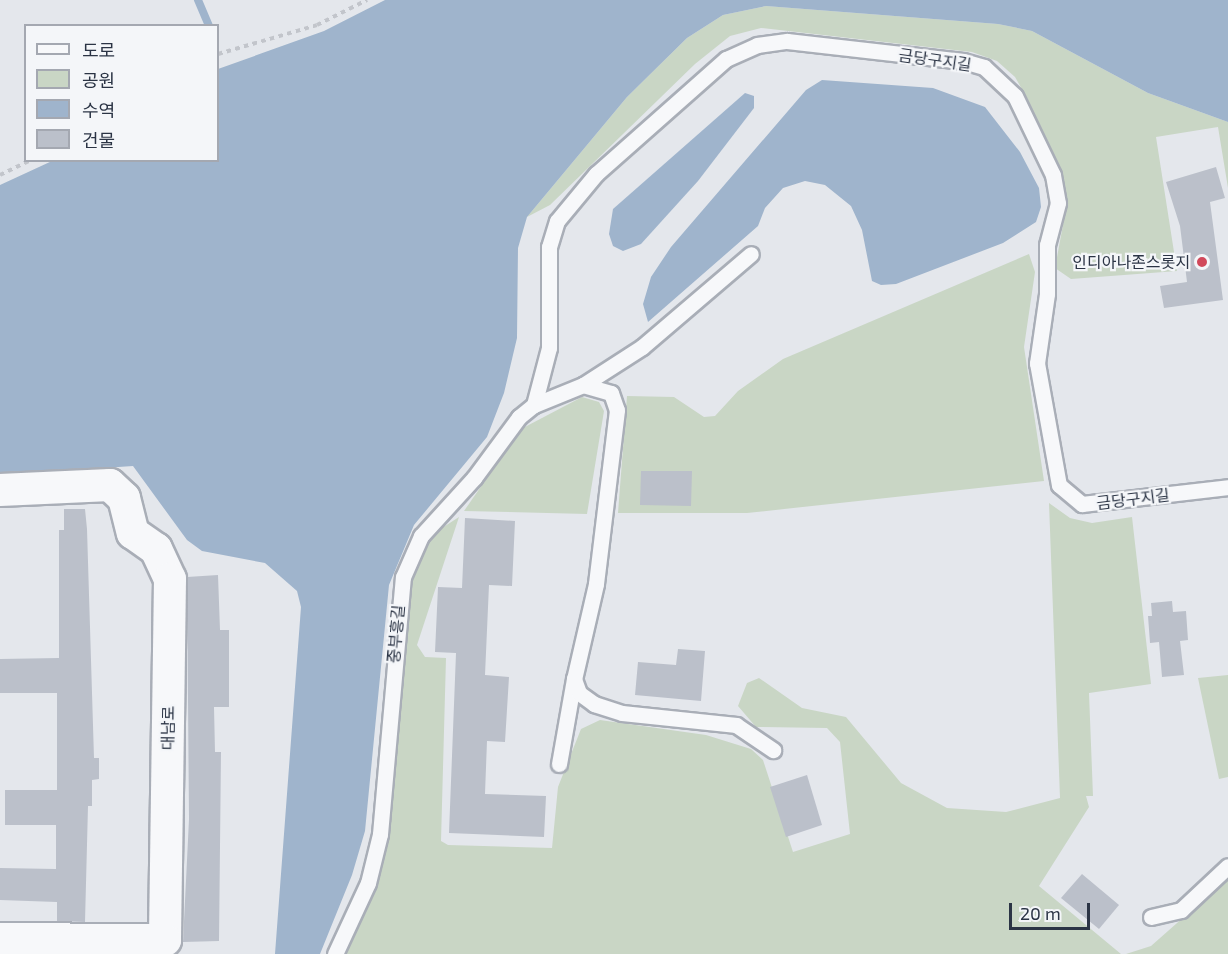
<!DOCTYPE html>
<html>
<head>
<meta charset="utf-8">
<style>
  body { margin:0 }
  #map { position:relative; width:1228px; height:954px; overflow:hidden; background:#e4e7ec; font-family:"Exo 2","Noto Sans KR",sans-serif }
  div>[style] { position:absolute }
  .green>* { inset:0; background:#c9d6c5 }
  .water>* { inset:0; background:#9fb4cc }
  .stream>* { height:8px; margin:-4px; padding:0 4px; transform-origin:4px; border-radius:4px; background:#9fb4cc }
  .building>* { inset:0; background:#bbc0ca }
  .path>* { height:4px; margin-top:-2px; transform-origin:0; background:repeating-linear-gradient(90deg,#c2c5cb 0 4.5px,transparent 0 9px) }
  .roads { filter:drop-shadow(2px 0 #a9aeb7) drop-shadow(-2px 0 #a9aeb7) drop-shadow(0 2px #a9aeb7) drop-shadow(0 -2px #a9aeb7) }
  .lane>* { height:15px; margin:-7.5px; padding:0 7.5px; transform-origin:7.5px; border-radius:7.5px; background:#f7f8fa }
  .street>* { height:32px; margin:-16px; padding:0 16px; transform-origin:16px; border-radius:16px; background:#f7f8fa }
  .dots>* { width:16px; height:16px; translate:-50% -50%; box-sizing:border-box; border:3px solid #f4f6f9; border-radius:50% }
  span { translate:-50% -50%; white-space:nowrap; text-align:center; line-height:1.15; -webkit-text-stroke:4.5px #f4f6f9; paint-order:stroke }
  .street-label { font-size:16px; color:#2b3445 }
  .poi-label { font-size:16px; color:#2b3445 }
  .right { translate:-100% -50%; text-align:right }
  .legend { position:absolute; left:24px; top:24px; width:195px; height:138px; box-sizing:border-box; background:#f4f6f9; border:2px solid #a4a8b1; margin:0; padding:8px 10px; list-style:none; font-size:18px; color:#2b3445 }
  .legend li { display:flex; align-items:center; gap:12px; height:30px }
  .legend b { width:30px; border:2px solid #a4a8b1 }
  .scale { position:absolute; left:1009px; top:903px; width:81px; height:27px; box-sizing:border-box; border:3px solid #2b3445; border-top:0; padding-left:8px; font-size:18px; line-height:21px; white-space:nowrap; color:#2b3445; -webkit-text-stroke:4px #f4f6f9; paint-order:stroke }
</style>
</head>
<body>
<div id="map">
  <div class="green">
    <i style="clip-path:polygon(766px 6px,998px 24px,1032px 31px,1148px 93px,1228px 122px,1228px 188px,1218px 127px,1156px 137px,1177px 271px,1071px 279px,1055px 268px,1065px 214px,1063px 182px,1027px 98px,1015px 77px,997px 61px,972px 52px,761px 28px,730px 36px,695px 64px,550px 205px,527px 217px,627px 97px,687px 38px,723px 15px)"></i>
    <i style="clip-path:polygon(1029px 254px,1035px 272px,1024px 347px,1044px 481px,747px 513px,618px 513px,627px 396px,674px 397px,704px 417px,715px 416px,738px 391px,783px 359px)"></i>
    <i style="clip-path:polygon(582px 397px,599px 402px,604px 411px,587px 514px,464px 511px,521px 429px)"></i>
    <i style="clip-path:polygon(1049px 503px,1070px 518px,1092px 523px,1132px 517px,1151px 684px,1089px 693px,1093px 796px,1086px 796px,1089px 807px,1039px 886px,1121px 954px,344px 954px,376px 884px,387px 832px,409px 579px,425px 539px,459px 517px,417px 645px,425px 657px,446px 658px,441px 841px,448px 845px,552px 848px,558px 787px,581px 729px,600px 720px,706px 735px,751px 749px,763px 760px,793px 852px,850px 834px,840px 742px,827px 728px,756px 727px,738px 706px,747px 683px,759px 678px,802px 708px,846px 717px,901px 783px,947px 808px,1006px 812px,1060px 798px)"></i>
    <i style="clip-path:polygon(1228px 675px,1228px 777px,1219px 779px,1198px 678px)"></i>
    <i style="clip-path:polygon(1228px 878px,1228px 954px,1126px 954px,1151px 946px)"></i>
  </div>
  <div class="water">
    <i style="clip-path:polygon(385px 0,1228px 0,1228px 122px,1148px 93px,1032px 31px,998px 24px,766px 6px,723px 15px,687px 38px,627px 97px,527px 217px,518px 248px,517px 338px,504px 393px,487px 437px,414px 525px,389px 585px,365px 831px,352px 875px,320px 954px,275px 954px,301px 607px,297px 591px,265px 563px,202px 551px,187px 540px,133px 466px,0 475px,0 185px,52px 161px,218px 160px,218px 69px,324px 31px)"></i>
    <i style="clip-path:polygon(822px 80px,933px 88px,985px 107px,1020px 152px,1039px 188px,1041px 207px,1036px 222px,1003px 243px,896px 284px,881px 285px,872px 281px,862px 230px,851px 206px,825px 185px,805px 181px,783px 188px,765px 208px,758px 226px,648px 322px,643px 304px,651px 277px,671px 247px,806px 90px)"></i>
    <i style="clip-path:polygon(745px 93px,754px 96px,754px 108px,698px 181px,641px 244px,623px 251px,613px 246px,609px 234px,613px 209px)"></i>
  </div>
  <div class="stream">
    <i style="left:198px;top:0;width:28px;rotate:67deg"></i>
  </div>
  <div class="building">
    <i style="clip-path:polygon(1216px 167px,1225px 198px,1210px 202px,1223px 300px,1164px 308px,1160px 286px,1187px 282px,1180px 226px,1166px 182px)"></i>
    <i style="clip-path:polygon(641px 471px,692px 471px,691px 506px,640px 505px)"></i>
    <i style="clip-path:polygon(64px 509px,85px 509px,87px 529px,94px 758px,99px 758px,99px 779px,92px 780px,92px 806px,88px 806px,85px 922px,57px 921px,57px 902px,0 900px,0 868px,56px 869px,56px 825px,5px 825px,5px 790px,57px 790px,57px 693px,0 693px,0 659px,59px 658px,59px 530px,64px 530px)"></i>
    <i style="clip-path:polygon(465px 518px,515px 521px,512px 586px,489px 585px,485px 675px,509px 677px,505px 742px,487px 741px,485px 794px,546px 796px,544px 837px,449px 833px,456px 653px,435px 652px,438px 587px,462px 588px)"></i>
    <i style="clip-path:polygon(218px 575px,220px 630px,229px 630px,229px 707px,214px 707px,215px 752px,221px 752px,219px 941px,183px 942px,189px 819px,187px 577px)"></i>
    <i style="clip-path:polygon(1172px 601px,1173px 612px,1186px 611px,1188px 640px,1180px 641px,1184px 675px,1162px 677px,1159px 642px,1150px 643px,1148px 616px,1152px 616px,1151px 603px)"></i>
    <i style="clip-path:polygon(678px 649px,705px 651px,701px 701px,635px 695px,638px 662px,676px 665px)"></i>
    <i style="clip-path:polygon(807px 775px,822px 825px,786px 837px,770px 787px)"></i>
    <i style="clip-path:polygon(1082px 874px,1119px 905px,1099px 929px,1061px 898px)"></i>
  </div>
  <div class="path">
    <i style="left:218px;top:54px;width:103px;rotate:-16.3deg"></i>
    <i style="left:317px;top:25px;width:56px;rotate:-26.6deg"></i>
    <i style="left:0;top:175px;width:34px;rotate:-26deg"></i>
  </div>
  <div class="roads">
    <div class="lane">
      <i style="left:583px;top:385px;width:70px;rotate:-32.8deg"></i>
      <i style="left:642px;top:347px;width:143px;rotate:-40.5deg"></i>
      <i style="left:534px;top:405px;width:59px;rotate:-75.3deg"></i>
      <i style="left:549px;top:348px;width:101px;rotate:-90deg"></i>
      <i style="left:549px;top:247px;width:27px;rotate:-73deg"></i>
      <i style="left:557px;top:221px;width:61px;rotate:-50.3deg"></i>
      <i style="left:596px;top:174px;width:174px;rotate:-41.5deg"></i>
      <i style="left:726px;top:59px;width:34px;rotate:-24deg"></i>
      <i style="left:757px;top:45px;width:30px;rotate:-8deg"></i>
      <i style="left:787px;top:41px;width:177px;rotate:6.5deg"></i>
      <i style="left:963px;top:61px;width:22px;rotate:16deg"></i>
      <i style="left:984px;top:67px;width:42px;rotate:43.1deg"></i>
      <i style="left:1015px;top:96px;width:88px;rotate:64.3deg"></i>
      <i style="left:1053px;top:175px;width:28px;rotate:80deg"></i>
      <i style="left:1058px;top:203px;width:43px;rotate:104.7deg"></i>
      <i style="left:1047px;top:245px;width:49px;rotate:90deg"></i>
      <i style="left:1047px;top:294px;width:70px;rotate:98.2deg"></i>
      <i style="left:1037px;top:363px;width:124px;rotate:79.8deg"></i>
      <i style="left:1059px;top:485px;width:30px;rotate:40deg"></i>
      <i style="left:1082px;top:504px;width:147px;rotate:-6.6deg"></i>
      <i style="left:559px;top:764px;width:86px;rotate:-80deg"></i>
      <i style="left:1151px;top:917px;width:31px;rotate:-13deg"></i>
      <i style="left:1181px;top:910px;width:64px;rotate:-43.1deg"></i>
      <i style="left:335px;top:954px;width:78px;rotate:-65.1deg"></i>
      <i style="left:368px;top:883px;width:50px;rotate:-76.2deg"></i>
      <i style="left:380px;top:834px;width:258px;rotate:-84.9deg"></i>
      <i style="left:403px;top:577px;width:45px;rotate:-66.3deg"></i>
      <i style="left:421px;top:536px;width:79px;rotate:-47.6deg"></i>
      <i style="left:474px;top:478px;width:76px;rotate:-53.6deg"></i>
      <i style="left:519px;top:417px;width:19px;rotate:-39deg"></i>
      <i style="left:534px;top:405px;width:53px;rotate:-22.2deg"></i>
      <i style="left:583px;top:385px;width:29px;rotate:16deg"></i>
      <i style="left:611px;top:393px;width:18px;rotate:71deg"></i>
      <i style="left:617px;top:410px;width:175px;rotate:96.9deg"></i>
      <i style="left:596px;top:584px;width:98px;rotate:103deg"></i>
      <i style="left:574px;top:679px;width:15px;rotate:70deg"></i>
      <i style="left:579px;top:693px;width:19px;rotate:36deg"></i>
      <i style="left:594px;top:704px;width:29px;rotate:18deg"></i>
      <i style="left:622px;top:713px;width:115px;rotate:6deg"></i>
      <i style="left:736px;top:725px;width:45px;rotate:34deg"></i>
    </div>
    <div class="street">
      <i style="left:0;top:490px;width:110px;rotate:-2.6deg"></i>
      <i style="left:110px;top:485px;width:19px;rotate:43deg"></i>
      <i style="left:124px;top:498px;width:36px;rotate:76deg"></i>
      <i style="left:133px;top:533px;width:28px;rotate:35deg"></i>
      <i style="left:156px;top:549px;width:33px;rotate:65deg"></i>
      <i style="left:170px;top:579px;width:361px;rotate:90.8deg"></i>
      <i style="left:165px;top:940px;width:165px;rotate:-179.7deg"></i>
    </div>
  </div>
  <div class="dots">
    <i style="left:1202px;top:262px;background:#d1495b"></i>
  </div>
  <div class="street-label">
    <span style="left:935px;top:60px;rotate:8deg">금당구지길</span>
    <span style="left:1133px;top:499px;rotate:-7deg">금당구지길</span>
    <span style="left:396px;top:634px;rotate:-85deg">중부흥길</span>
    <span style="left:168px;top:728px;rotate:-89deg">대남로</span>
  </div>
  <div class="poi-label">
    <span class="right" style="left:1190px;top:262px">인디아나존스롯지</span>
  </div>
  <ul class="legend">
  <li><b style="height:8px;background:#f7f8fa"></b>도로</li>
  <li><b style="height:16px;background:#c9d6c5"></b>공원</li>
  <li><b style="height:16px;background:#9fb4cc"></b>수역</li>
  <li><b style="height:16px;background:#bbc0ca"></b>건물</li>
  </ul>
  <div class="scale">20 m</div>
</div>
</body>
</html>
